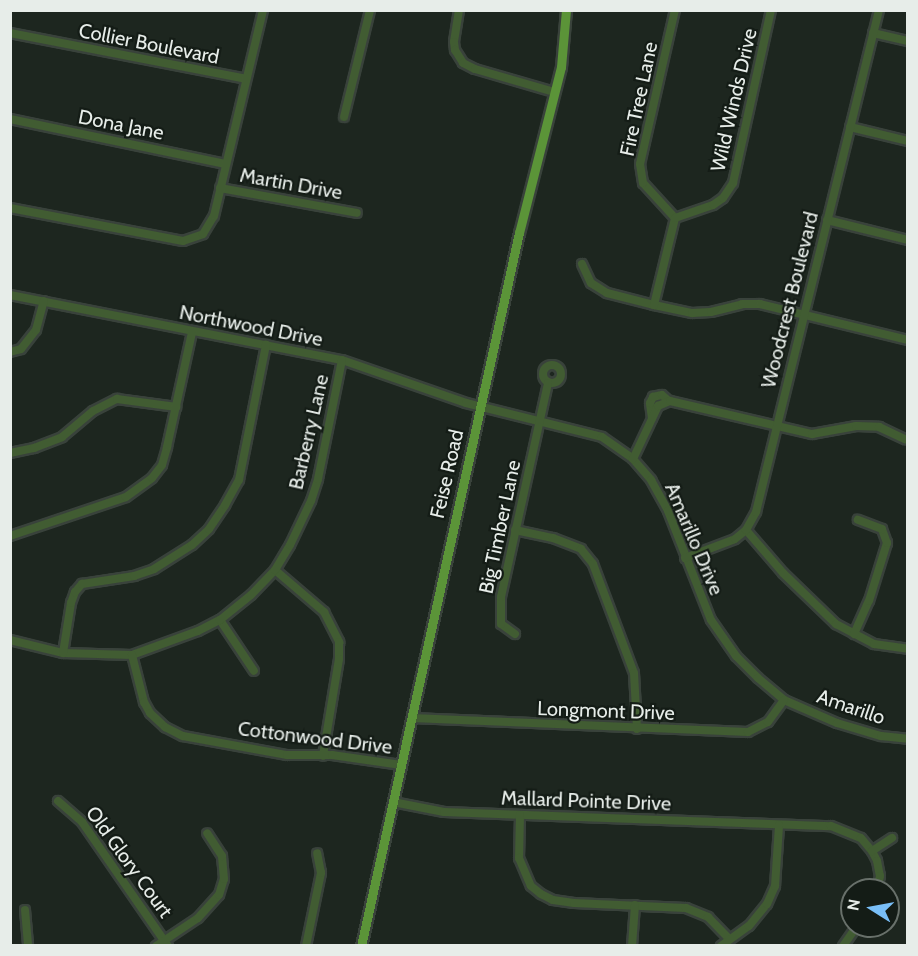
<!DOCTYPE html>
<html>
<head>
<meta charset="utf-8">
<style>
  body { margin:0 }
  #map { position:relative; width:918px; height:956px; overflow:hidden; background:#1d261f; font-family:Cabin,sans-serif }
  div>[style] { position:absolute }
  .roads { filter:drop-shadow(2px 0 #39423b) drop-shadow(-2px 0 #39423b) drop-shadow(0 2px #39423b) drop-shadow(0 -2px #39423b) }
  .minor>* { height:8px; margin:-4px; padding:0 4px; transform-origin:4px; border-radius:4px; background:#415c32 }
  .minor>.ring { margin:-4px; padding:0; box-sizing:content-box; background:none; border:8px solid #415c32; border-radius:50% }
  .major>* { height:9px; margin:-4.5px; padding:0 4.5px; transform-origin:4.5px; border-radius:4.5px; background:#5b9438 }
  span { translate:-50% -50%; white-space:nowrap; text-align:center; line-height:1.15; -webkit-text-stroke:4.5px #141c16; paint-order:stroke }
  .street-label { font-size:20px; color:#e7ede9 }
  .frame { position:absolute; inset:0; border:12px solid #e7ede9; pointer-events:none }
  .north { position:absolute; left:840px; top:878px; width:60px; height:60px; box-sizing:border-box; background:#141c16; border:2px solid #68706a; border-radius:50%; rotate:281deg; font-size:16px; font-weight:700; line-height:24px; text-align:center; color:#e7ede9 }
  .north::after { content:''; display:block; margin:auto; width:21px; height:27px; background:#79bff8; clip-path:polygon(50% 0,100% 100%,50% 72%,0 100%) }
</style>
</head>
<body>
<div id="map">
  <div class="roads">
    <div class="minor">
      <i style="left:459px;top:10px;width:32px;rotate:99deg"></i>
      <i style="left:454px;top:42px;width:8px;rotate:83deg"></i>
      <i style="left:455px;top:50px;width:15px;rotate:58deg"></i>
      <i style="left:463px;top:63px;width:13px;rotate:27deg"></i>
      <i style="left:475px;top:69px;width:82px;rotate:16.2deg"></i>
      <i style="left:10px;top:33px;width:240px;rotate:11deg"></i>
      <i style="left:873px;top:33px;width:36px;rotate:13deg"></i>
      <i style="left:344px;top:117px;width:110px;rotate:-76.3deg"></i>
      <i style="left:10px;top:119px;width:220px;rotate:11.8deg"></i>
      <i style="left:850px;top:127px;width:60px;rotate:13.6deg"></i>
      <i style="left:220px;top:188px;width:139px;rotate:10.3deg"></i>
      <i style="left:10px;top:208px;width:176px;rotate:10.8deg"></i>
      <i style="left:183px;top:241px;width:21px;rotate:-19deg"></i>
      <i style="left:203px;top:234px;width:21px;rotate:-59deg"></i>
      <i style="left:214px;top:216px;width:212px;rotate:-76.6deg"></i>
      <i style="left:675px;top:218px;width:47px;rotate:-132.4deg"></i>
      <i style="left:643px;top:183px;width:19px;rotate:-99deg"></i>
      <i style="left:640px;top:164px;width:158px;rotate:-77.2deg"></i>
      <i style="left:827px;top:220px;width:83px;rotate:13.9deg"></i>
      <i style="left:582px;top:264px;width:21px;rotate:65deg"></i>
      <i style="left:591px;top:283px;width:19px;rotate:32deg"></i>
      <i style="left:607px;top:293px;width:49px;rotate:14.3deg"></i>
      <i style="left:654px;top:305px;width:39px;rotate:12deg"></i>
      <i style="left:692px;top:313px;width:19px;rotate:-3deg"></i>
      <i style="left:711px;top:312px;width:32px;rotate:-14deg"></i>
      <i style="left:742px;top:304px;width:18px"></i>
      <i style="left:760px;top:304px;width:152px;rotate:13.7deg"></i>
      <i style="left:10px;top:295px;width:338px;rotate:11.1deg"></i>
      <i style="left:342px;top:360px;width:131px;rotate:19.1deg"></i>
      <i style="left:466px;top:403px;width:140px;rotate:14deg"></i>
      <i style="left:602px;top:437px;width:38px;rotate:35deg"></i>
      <i style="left:633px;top:459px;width:28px;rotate:49deg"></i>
      <i style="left:651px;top:480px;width:35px;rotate:61deg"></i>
      <i style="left:668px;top:511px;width:117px;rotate:68.5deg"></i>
      <i style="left:711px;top:620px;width:44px;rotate:55.2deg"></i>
      <i style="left:736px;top:656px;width:31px;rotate:45deg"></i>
      <i style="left:758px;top:678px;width:34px;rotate:40deg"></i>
      <i style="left:784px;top:700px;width:58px;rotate:23.5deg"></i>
      <i style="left:837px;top:723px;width:46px;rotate:16.5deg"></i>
      <i style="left:881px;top:736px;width:27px;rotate:6deg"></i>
      <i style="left:654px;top:305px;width:89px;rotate:-76.4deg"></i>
      <i style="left:675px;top:218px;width:40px;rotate:-18.9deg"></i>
      <i style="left:713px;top:205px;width:12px;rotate:-35deg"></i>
      <i style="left:723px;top:198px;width:18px;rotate:-56deg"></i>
      <i style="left:733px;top:183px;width:177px;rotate:-77.6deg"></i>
      <i style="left:10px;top:352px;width:11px;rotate:-15deg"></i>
      <i style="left:21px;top:349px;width:24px;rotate:-52deg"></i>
      <i style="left:36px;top:330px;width:30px;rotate:-75deg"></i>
      <i class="ring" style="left:543px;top:365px;width:10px;height:10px"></i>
      <i style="left:652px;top:418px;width:15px;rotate:-98deg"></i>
      <i style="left:650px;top:403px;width:7px;rotate:-63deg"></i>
      <i style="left:653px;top:397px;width:9px;rotate:-13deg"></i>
      <i style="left:662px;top:395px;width:9px;rotate:41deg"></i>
      <i style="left:10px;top:453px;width:25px;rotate:-12deg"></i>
      <i style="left:34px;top:448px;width:30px;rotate:-21deg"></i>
      <i style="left:62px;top:437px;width:40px;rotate:-40deg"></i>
      <i style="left:93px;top:411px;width:27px;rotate:-27deg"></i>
      <i style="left:117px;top:399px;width:60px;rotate:7.7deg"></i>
      <i style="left:633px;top:459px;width:59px;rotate:-64.7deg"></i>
      <i style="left:658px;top:406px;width:13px;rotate:-23deg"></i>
      <i style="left:670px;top:401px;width:146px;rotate:13.1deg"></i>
      <i style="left:812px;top:434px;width:45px;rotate:-10.3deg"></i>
      <i style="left:856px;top:426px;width:23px;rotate:2deg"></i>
      <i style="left:879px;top:427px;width:29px;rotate:25deg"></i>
      <i style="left:515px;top:530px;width:39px;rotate:12deg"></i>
      <i style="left:553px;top:538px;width:30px;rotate:21deg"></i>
      <i style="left:581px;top:549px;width:19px;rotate:51deg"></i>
      <i style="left:593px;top:564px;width:116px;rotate:69.4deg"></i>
      <i style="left:634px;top:673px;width:56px;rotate:86.9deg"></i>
      <i style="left:746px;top:530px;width:57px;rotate:49.3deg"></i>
      <i style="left:783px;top:573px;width:74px;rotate:43.9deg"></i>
      <i style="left:836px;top:624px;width:43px;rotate:27.8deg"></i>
      <i style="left:874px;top:644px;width:34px;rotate:8deg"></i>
      <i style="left:10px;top:536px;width:122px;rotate:-18.6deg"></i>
      <i style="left:126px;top:497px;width:32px;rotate:-36deg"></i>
      <i style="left:152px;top:478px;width:16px;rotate:-52deg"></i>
      <i style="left:162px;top:465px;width:19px;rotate:-74deg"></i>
      <i style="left:167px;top:447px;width:118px;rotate:-77.7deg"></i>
      <i style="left:685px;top:558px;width:53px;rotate:-20.8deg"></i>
      <i style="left:735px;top:539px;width:14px;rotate:-39deg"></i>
      <i style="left:746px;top:530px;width:21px;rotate:-61deg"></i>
      <i style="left:756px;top:512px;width:517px;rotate:-76.23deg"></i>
      <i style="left:275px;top:570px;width:65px;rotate:40.6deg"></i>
      <i style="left:324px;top:612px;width:34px;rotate:63deg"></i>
      <i style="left:339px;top:642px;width:17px;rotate:90deg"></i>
      <i style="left:339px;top:659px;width:98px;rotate:99.4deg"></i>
      <i style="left:220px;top:620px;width:61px;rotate:56.3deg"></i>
      <i style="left:515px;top:634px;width:17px;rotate:-144deg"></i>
      <i style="left:501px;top:624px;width:27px;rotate:-90deg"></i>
      <i style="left:501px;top:597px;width:219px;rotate:-77.6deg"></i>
      <i style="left:854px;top:634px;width:36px;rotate:-66deg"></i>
      <i style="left:869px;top:601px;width:61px;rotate:-72.8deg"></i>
      <i style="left:887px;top:543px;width:15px;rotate:-110deg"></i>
      <i style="left:882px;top:529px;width:26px;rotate:-159deg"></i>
      <i style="left:10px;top:640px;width:55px;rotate:13.8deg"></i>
      <i style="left:63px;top:653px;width:69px;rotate:1.7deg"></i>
      <i style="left:132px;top:655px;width:70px;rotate:-20deg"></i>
      <i style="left:198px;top:631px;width:25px;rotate:-27deg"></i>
      <i style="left:220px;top:620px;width:40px;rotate:-39deg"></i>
      <i style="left:251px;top:595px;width:35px;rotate:-46deg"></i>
      <i style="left:275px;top:570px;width:29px;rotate:-59deg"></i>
      <i style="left:290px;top:545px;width:49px;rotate:-64.5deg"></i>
      <i style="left:311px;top:501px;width:23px;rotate:-72deg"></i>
      <i style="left:318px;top:479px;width:121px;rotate:-78.6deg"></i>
      <i style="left:63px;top:653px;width:51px;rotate:-80.9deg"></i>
      <i style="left:71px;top:603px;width:12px;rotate:-70deg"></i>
      <i style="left:75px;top:592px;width:11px;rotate:-49deg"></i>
      <i style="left:82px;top:584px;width:53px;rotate:-8.7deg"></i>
      <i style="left:134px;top:576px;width:21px;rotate:-19deg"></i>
      <i style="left:154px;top:569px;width:45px;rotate:-32.3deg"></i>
      <i style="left:192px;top:545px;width:23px;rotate:-43deg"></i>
      <i style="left:209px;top:529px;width:29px;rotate:-56deg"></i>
      <i style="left:225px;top:505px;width:29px;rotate:-61deg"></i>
      <i style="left:239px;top:480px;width:138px;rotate:-78.7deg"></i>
      <i style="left:132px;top:655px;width:49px;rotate:75.7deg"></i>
      <i style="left:144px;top:702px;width:13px;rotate:61deg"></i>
      <i style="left:150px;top:713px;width:21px;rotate:43deg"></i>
      <i style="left:165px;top:727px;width:20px;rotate:27deg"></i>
      <i style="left:183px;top:736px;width:106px;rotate:10.4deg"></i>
      <i style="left:287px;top:755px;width:45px"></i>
      <i style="left:332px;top:755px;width:70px;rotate:8.2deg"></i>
      <i style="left:412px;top:718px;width:336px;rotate:2.4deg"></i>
      <i style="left:748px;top:732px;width:22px;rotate:-27deg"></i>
      <i style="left:768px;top:722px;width:27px;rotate:-54deg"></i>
      <i style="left:58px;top:801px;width:32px;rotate:41deg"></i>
      <i style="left:82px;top:822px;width:151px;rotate:55.3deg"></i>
      <i style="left:393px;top:802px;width:52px;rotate:11.1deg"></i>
      <i style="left:444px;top:812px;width:387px;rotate:2.1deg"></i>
      <i style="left:831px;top:826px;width:32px;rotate:22deg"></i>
      <i style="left:861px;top:838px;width:17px;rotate:50deg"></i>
      <i style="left:872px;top:851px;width:11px;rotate:63deg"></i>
      <i style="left:877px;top:861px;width:15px;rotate:79deg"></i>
      <i style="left:880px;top:876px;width:14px;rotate:102deg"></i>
      <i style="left:520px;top:815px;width:43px;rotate:91.3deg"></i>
      <i style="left:519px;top:858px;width:30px;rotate:67deg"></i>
      <i style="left:531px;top:886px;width:13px;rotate:39deg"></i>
      <i style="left:541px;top:894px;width:13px;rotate:27deg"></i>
      <i style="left:553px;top:900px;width:21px;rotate:8deg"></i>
      <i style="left:574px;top:903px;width:112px;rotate:2.6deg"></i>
      <i style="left:686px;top:908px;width:24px;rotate:22deg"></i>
      <i style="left:708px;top:917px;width:30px;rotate:46deg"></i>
      <i style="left:872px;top:851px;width:24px;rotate:-33deg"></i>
      <i style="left:25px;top:910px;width:36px;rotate:85deg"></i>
      <i style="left:156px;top:946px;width:50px;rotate:-33.7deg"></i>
      <i style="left:198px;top:918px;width:31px;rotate:-48deg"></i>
      <i style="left:219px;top:895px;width:17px;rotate:-73deg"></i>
      <i style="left:224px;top:879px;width:23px;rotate:-95deg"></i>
      <i style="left:222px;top:856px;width:27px;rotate:-123deg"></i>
      <i style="left:306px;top:946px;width:75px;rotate:-78.4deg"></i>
      <i style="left:321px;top:873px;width:20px;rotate:-101deg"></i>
      <i style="left:632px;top:946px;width:41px;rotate:-85.8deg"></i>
      <i style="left:721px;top:946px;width:34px;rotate:-36deg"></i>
      <i style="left:749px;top:926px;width:28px;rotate:-51deg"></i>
      <i style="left:767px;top:904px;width:20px;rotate:-66deg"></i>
      <i style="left:775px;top:886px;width:61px;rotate:-86.2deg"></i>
      <i style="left:843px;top:946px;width:24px;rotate:-55deg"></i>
    </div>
    <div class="major">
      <i style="left:361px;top:946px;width:730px;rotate:-77.51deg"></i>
      <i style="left:519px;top:233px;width:171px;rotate:-75.8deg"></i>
      <i style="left:561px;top:67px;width:57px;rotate:-85deg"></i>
    </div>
  </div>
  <div class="street-label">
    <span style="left:149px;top:44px;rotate:11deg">Collier Boulevard</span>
    <span style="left:639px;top:99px;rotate:-78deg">Fire Tree Lane</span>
    <span style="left:734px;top:100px;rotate:-77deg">Wild Winds Drive</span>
    <span style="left:121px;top:125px;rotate:11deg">Dona Jane</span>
    <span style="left:291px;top:184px;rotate:10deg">Martin Drive</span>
    <span style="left:790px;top:300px;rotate:-76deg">Woodcrest Boulevard</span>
    <span style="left:251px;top:326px;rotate:11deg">Northwood Drive</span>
    <span style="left:309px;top:432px;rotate:-77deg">Barberry Lane</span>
    <span style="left:447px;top:474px;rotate:-77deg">Feise Road</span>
    <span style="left:500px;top:527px;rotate:-78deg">Big Timber Lane</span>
    <span style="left:694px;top:539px;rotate:67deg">Amarillo Drive</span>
    <span style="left:851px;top:707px;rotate:19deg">Amarillo</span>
    <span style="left:606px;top:711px;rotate:2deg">Longmont Drive</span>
    <span style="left:315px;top:738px;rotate:7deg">Cottonwood Drive</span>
    <span style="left:586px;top:801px;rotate:2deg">Mallard Pointe Drive</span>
    <span style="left:129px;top:862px;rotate:54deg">Old Glory Court</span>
  </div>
  <div class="frame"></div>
  <div class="north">N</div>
</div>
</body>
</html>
